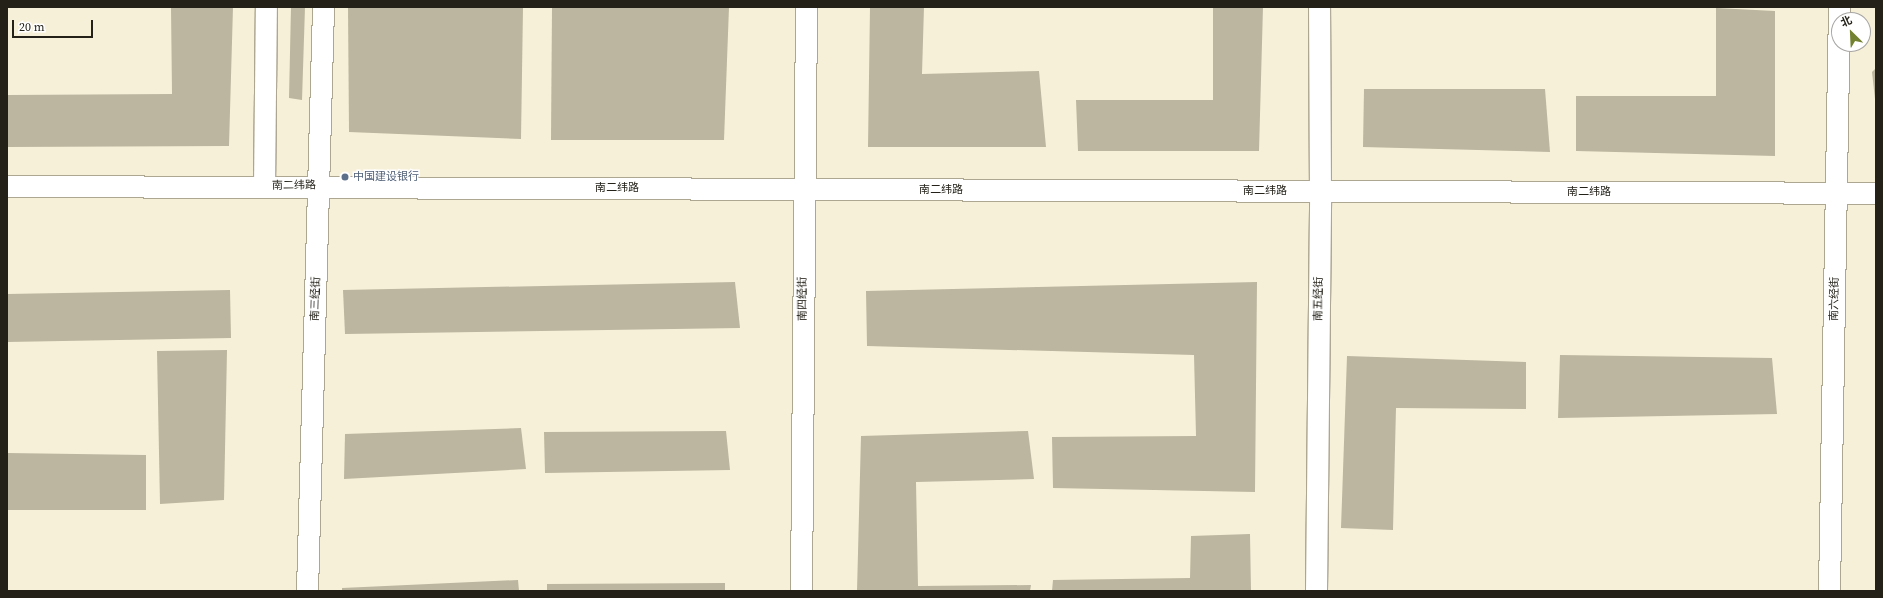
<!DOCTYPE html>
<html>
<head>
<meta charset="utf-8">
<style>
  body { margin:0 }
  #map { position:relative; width:1883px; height:598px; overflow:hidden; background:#f7f0d9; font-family:"Source Serif 4","Noto Sans SC",serif }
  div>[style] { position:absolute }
  .building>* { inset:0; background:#bcb59f }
  .roads { filter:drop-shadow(1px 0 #ada691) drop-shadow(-1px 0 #ada691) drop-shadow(0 1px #ada691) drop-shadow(0 -1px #ada691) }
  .minor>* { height:21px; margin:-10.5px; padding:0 10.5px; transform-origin:10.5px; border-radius:10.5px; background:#fff }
  .dots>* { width:11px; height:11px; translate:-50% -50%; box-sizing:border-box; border:2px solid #fff; border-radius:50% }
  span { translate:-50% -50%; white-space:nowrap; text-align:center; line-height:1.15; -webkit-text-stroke:3px #fff; paint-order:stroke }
  .service-label { font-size:11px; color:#4e5e75 }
  .left { translate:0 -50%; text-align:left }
  .street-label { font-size:11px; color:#232118 }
  .frame { position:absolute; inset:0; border:8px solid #232118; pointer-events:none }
  .north { position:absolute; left:1831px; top:12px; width:40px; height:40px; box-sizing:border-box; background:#fff; border:1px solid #a7a6a3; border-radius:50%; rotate:336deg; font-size:11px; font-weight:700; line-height:16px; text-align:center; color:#232118 }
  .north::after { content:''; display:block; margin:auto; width:14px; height:18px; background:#738231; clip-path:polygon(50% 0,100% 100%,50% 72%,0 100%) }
  .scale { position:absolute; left:12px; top:20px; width:81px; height:18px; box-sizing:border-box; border:2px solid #232118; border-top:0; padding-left:5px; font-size:12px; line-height:14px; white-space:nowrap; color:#232118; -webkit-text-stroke:3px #fff; paint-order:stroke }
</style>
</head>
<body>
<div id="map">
  <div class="building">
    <i style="clip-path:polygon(171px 7px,233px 7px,229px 146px,7px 147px,7px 95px,172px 94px)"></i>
    <i style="clip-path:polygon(291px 7px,305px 7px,302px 100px,289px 98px)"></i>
    <i style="clip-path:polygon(348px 7px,523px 7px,521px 139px,349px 132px)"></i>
    <i style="clip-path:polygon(552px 7px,729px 7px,724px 140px,551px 140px)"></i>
    <i style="clip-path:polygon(870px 7px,924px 7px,922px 74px,1039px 71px,1046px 147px,868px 147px)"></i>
    <i style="clip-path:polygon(1213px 7px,1263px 7px,1259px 151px,1078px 151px,1076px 100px,1213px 100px)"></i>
    <i style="clip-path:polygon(1716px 8px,1775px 11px,1775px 156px,1576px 151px,1576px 96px,1716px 96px)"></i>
    <i style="clip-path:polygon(1876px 68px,1876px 99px,1875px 99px,1872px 72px)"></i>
    <i style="clip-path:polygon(1364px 89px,1545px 89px,1550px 152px,1363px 147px)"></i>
    <i style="clip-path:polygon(735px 282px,740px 328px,345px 334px,343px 290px)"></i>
    <i style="clip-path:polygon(1257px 282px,1255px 492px,1053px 488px,1052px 437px,1196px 436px,1194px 355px,867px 346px,866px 291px)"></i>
    <i style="clip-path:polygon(230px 290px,231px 338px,7px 342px,7px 294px)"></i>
    <i style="clip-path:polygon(227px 350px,224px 500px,160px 504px,157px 351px)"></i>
    <i style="clip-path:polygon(1560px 355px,1772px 358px,1777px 414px,1558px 418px)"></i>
    <i style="clip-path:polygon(1347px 356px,1526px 362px,1526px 409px,1396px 408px,1393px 530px,1341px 528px)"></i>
    <i style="clip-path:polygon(521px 428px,526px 469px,344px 479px,345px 434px)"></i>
    <i style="clip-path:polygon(726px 431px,730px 470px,545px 473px,544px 432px)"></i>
    <i style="clip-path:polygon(1028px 431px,1034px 479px,916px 482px,918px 586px,1031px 585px,1030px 591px,857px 591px,861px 436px)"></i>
    <i style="clip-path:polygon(7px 453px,146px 455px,146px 510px,7px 510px)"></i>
    <i style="clip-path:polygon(1250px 534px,1251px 591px,1052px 591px,1053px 580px,1190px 578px,1191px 536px)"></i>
    <i style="clip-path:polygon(518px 580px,519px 591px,342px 591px,342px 588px)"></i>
    <i style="clip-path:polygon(725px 583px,725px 591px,547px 591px,547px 584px)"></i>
  </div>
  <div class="roads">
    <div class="minor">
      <i style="left:7px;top:186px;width:1869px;rotate:0.21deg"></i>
      <i style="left:264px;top:187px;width:180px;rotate:-89.4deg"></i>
      <i style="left:307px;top:591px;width:584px;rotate:-88.43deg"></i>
      <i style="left:801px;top:591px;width:584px;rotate:-89.51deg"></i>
      <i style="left:1316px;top:591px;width:400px;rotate:-89.4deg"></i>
      <i style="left:1320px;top:191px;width:184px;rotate:-90.3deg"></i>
      <i style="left:1829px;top:591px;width:584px;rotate:-89.02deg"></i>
    </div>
  </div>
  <div class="dots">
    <i style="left:345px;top:177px;background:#5c6f8a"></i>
  </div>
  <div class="service-label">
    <span class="left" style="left:353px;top:177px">中国建设银行</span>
  </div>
  <div class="street-label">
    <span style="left:294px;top:186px;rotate:-1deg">南二纬路</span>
    <span style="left:617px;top:188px">南二纬路</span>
    <span style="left:941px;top:190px">南二纬路</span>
    <span style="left:1265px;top:191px">南二纬路</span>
    <span style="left:1589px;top:192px">南二纬路</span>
    <span style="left:316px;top:299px;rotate:-88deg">南三经街</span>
    <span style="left:803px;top:299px;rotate:-90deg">南四经街</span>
    <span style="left:1319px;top:299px;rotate:-89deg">南五经街</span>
    <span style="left:1835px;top:299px;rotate:-89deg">南六经街</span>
  </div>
  <div class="frame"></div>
  <div class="north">北</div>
  <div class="scale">20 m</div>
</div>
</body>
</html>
